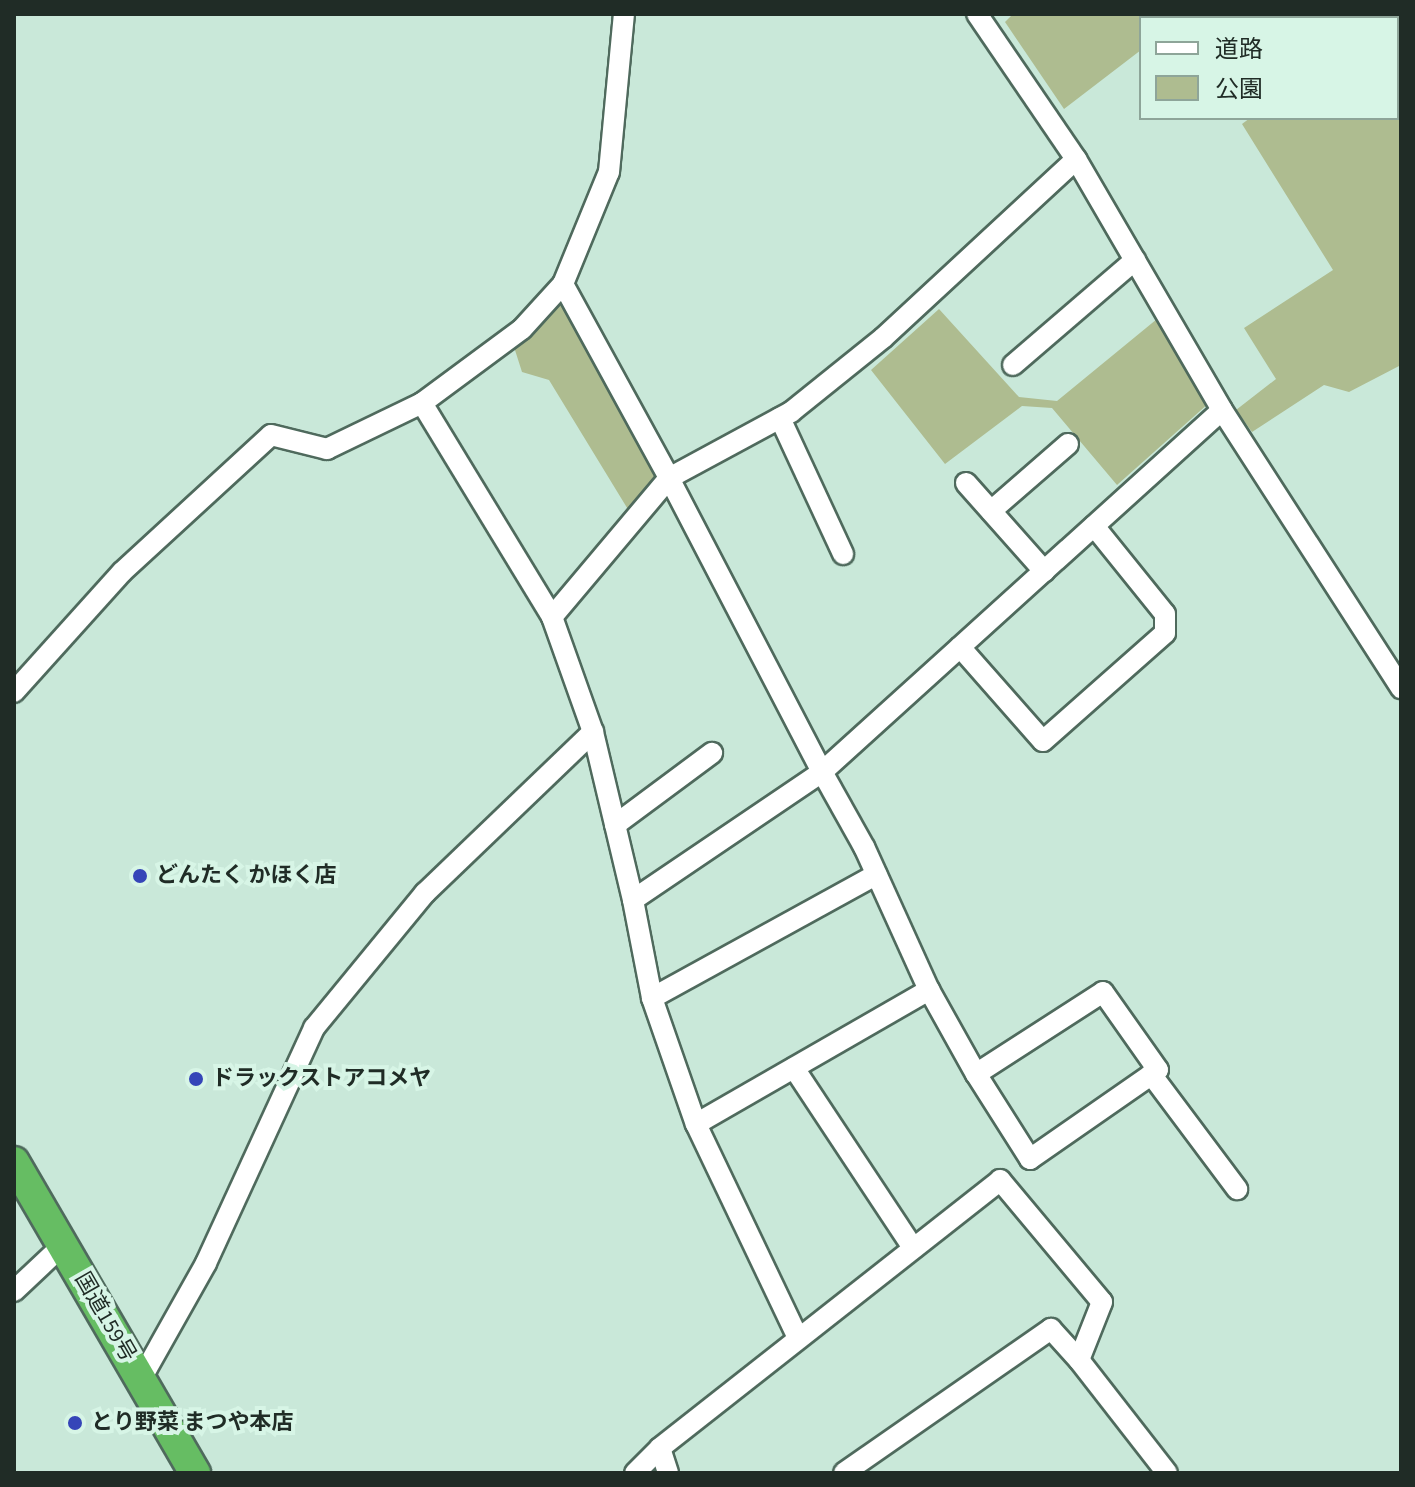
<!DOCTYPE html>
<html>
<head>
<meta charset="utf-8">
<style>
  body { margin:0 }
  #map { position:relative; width:1415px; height:1487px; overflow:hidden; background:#c9e8d9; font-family:"Source Sans 3","Noto Sans JP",sans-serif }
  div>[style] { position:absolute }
  .green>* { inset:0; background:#aebc90 }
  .roads { filter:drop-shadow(2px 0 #4f6a5d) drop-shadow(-2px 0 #4f6a5d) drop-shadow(0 2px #4f6a5d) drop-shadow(0 -2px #4f6a5d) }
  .minor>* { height:20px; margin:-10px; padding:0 10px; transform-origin:10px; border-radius:10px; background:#fff }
  .highway>* { height:30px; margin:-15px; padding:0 15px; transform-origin:15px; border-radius:15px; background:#66bd63 }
  .dots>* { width:22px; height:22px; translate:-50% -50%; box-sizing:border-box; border:4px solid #d7f5e6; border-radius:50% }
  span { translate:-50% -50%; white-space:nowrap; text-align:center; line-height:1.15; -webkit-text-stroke:8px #d7f5e6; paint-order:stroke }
  .poi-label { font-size:22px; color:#202c26; font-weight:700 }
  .left { translate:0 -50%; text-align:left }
  .street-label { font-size:22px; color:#202c26 }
  .frame { position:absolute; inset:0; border:16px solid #202c26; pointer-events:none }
  .legend { position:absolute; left:1139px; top:16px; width:260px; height:104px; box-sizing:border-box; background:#d7f5e6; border:2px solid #8ea599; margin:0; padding:10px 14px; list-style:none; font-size:24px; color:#202c26 }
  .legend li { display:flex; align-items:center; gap:16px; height:40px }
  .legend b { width:40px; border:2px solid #8ea599 }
</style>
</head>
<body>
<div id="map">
  <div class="green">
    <i style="clip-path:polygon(1013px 14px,1188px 14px,1141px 18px,1141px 50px,1064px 109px,1005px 22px)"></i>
    <i style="clip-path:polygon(1206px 14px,1401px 14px,1401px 365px,1349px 392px,1324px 385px,1252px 432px,1236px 410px,1276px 379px,1244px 328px,1333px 270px,1242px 124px,1250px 118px,1397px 118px,1397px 18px)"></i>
    <i style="clip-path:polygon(559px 298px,661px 473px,629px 511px,549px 380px,522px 372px,514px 347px)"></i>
    <i style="clip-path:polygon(939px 309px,1019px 397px,1057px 401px,1157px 319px,1209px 403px,1117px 485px,1052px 408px,1022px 406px,945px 464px,871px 370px)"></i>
  </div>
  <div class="roads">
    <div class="minor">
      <i style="left:977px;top:14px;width:176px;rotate:55.7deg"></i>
      <i style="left:563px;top:284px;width:121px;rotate:-67.7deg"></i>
      <i style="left:609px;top:172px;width:159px;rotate:-84.6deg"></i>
      <i style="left:1013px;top:365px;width:161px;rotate:-40.7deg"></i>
      <i style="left:422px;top:403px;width:250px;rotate:58.7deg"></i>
      <i style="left:780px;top:418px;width:150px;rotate:65.1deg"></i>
      <i style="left:966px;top:483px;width:118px;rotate:48.4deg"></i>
      <i style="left:991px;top:511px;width:102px;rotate:-41deg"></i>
      <i style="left:960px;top:647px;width:125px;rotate:48.6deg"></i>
      <i style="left:1043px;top:741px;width:163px;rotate:-41.5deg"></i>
      <i style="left:1165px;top:633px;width:19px;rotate:-90deg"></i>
      <i style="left:1165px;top:614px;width:113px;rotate:-128.9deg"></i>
      <i style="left:14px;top:692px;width:161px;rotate:-48deg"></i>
      <i style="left:122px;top:572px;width:202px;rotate:-42.6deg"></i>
      <i style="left:271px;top:435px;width:58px;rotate:14deg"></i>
      <i style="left:327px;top:449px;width:106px;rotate:-25.8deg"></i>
      <i style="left:422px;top:403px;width:124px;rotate:-36.5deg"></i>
      <i style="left:522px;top:329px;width:61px;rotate:-47.7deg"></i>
      <i style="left:563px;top:284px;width:221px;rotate:61.3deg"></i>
      <i style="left:669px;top:478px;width:139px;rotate:-28.4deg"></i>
      <i style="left:791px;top:412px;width:118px;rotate:-38.8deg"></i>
      <i style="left:883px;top:338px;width:263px;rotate:-42.8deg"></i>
      <i style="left:1076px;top:159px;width:290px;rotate:59.8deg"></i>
      <i style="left:615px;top:825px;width:121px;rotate:-36.6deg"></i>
      <i style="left:633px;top:900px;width:173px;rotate:-103.4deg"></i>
      <i style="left:593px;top:732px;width:122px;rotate:-109.6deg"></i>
      <i style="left:552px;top:617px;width:182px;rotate:-49.9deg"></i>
      <i style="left:669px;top:478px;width:331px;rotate:62.5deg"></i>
      <i style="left:822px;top:772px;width:228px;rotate:145.9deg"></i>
      <i style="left:633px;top:900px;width:100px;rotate:79deg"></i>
      <i style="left:652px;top:998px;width:133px;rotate:70.8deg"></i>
      <i style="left:696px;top:1124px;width:235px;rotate:64.5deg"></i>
      <i style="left:652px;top:998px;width:256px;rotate:-28.8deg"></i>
      <i style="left:794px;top:1068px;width:216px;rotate:56.5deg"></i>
      <i style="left:976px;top:1074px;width:151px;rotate:-32.8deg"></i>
      <i style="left:1103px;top:992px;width:95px;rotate:54.8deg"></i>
      <i style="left:1158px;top:1070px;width:156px;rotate:145.2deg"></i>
      <i style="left:1030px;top:1159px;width:101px;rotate:-122.4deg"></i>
      <i style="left:976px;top:1074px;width:96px;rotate:-119.2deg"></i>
      <i style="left:929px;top:990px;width:157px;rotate:-114.4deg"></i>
      <i style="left:864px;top:847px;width:86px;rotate:-119.2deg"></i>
      <i style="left:822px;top:772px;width:539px;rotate:-42.15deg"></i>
      <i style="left:1222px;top:410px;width:331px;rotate:57.2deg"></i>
      <i style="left:1151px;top:1074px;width:144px;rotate:53.2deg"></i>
      <i style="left:696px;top:1124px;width:269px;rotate:-29.9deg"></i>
      <i style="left:14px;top:1291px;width:67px;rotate:-43.2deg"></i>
      <i style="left:1079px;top:1360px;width:143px;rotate:52.1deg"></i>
      <i style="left:141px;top:1379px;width:133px;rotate:-60.7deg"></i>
      <i style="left:206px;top:1263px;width:259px;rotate:-65.3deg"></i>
      <i style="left:314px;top:1028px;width:175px;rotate:-50.6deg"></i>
      <i style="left:425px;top:893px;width:233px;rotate:-43.8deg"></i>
      <i style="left:660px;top:1448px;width:433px;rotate:-38.2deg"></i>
      <i style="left:1000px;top:1180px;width:159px;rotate:50.1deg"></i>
      <i style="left:1102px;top:1302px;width:62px;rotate:111.6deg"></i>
      <i style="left:1079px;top:1360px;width:42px;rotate:-132.1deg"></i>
      <i style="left:1051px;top:1329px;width:252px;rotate:145.2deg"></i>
      <i style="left:635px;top:1473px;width:35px;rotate:-45deg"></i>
      <i style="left:660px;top:1448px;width:26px;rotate:72deg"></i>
    </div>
    <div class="highway">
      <i style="left:14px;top:1162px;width:360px;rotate:59.8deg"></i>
    </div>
  </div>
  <div class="dots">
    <i style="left:140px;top:876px;background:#3545b8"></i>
    <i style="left:196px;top:1079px;background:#3545b8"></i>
    <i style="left:75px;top:1423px;background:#3545b8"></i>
  </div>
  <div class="poi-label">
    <span class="left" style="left:156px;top:876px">どんたく かほく店</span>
    <span class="left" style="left:212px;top:1079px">ドラックストアコメヤ</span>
    <span class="left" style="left:91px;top:1423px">とり野菜 まつや本店</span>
  </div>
  <div class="street-label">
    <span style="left:105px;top:1317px;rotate:60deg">国道159号</span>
  </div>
  <div class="frame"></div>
  <ul class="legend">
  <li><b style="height:10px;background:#fff"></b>道路</li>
  <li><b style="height:22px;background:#aebc90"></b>公園</li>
  </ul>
</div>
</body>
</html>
